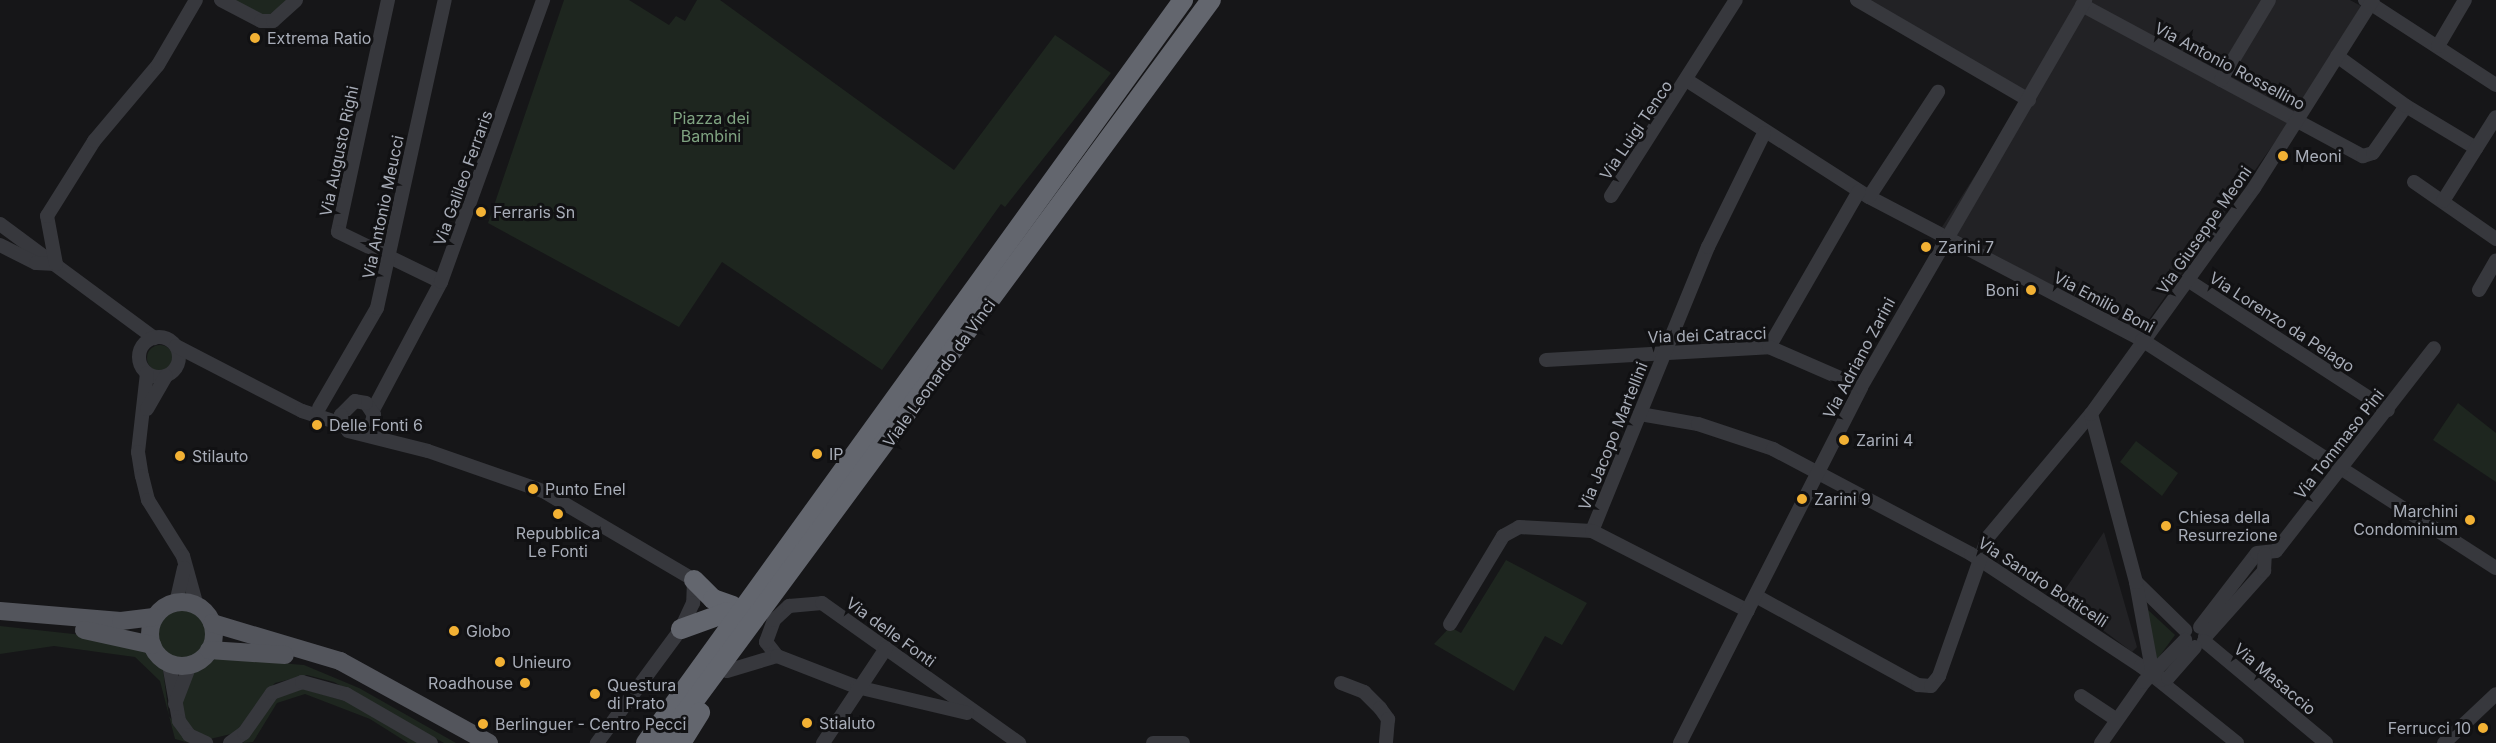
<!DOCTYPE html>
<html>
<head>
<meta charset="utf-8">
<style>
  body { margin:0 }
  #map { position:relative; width:2496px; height:743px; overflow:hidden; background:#161618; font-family:Inter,sans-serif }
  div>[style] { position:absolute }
  .built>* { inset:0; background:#222225 }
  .green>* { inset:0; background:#1e261f }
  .round { border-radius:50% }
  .minor>* { height:14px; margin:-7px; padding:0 7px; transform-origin:7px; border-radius:7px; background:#37383d }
  .minor>.ring { margin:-7px; padding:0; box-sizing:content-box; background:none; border:14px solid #37383d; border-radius:50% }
  .major>* { height:18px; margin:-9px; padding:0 9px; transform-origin:9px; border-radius:9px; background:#53555c }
  .major>.ring { margin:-9px; padding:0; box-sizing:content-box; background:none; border:18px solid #53555c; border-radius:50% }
  .highway>* { height:20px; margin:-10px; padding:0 10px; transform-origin:10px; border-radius:10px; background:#63666e }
  .dots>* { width:16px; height:16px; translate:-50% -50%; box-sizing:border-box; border:3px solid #111113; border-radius:50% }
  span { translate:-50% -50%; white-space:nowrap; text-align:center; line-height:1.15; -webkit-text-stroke:6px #111113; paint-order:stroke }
  .poi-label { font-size:16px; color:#a8adb8 }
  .left { translate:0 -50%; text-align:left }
  .right { translate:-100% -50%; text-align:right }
  .street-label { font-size:16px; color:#a8adb8 }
  .park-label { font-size:16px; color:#7fa381 }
</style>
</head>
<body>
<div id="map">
  <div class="built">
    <i style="clip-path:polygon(1866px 0,2350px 0,2361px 6px,2295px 114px,2140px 332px,1942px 227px,2028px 93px)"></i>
    <i style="clip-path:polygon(2104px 532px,2137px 647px,2132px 652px,2067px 603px,2063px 608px,2056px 603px)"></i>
  </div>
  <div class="green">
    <i style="clip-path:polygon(233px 0,288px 0,265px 18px)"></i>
    <i style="clip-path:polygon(564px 0,629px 0,669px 25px,676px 16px,685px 21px,697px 0,720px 0,954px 170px,1055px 35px,1111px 73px,1005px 207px,1001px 204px,882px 370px,722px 262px,679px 327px,488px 223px)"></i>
    <i class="round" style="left:147px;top:345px;width:26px;height:26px"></i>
    <i style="clip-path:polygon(2458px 403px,2496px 433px,2496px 482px,2433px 440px)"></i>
    <i style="clip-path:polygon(2136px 441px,2178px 473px,2162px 496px,2120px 462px)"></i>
    <i style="clip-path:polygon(1506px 560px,1587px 603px,1562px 645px,1545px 636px,1514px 691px,1434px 644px,1450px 627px,1461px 633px)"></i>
    <i class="round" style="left:157px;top:609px;width:50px;height:50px"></i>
    <i style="clip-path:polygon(2147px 609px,2175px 635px,2156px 661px)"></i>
    <i style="clip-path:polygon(0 626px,110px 638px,145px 650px,163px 670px,169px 716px,189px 743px,175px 739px,160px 681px,135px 657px,54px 646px,0 654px)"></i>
    <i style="clip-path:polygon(217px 658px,304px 665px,359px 688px,456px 743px,444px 743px,334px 682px,307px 675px,275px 683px,235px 733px,210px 739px,190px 728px,183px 716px,183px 693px,190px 675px)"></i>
    <i style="clip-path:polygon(300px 688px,348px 702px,422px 743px,408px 743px,370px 719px,305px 694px,277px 703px,253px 742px,243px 743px,277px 697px)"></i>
  </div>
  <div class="minor">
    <i style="left:221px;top:0;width:45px;rotate:27.7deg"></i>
    <i style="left:261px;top:21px;width:12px"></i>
    <i style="left:273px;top:21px;width:31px;rotate:-42deg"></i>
    <i style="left:388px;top:0;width:237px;rotate:102.2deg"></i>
    <i style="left:338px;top:232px;width:114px;rotate:25.9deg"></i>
    <i style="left:1857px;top:0;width:199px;rotate:30.2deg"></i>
    <i style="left:2365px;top:0;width:156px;rotate:33deg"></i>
    <i style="left:2082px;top:5px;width:319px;rotate:28.3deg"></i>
    <i style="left:2363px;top:156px;width:10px;rotate:-17deg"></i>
    <i style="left:2373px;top:153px;width:57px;rotate:-54.9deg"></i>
    <i style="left:2406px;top:106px;width:82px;rotate:31deg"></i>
    <i style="left:2438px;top:46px;width:53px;rotate:-59.6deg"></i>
    <i style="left:2337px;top:56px;width:85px;rotate:35.9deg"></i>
    <i style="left:2221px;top:80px;width:93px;rotate:-59deg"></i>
    <i style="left:1688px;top:81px;width:215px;rotate:32.7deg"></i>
    <i style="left:1869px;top:197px;width:308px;rotate:27.6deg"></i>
    <i style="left:2142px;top:340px;width:421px;rotate:32.8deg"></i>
    <i style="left:2414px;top:182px;width:100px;rotate:34.8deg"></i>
    <i style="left:1611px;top:196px;width:232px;rotate:-57.5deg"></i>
    <i style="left:1869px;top:197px;width:126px;rotate:-56.7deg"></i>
    <i style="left:2443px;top:201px;width:99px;rotate:-57.8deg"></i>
    <i style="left:0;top:224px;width:192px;rotate:36.5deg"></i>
    <i style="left:0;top:245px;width:40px;rotate:26.6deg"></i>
    <i style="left:36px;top:263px;width:20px;rotate:3deg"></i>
    <i style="left:56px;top:264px;width:49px;rotate:-100.6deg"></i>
    <i style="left:47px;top:216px;width:89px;rotate:-57.9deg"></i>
    <i style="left:94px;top:141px;width:99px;rotate:-49.9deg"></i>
    <i style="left:158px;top:65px;width:75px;rotate:-59.7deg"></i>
    <i style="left:2189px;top:281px;width:237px;rotate:33deg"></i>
    <i style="left:2479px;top:290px;width:34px;rotate:-60deg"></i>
    <i class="ring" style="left:139px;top:337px;width:26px;height:26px"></i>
    <i style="left:176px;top:346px;width:142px;rotate:27.3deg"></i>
    <i style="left:302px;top:411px;width:42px;rotate:18deg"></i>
    <i style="left:1769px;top:347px;width:180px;rotate:-60deg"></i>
    <i style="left:1546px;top:360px;width:223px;rotate:-3.3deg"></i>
    <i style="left:1769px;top:347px;width:100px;rotate:23.5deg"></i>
    <i style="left:147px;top:373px;width:80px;rotate:96.5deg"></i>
    <i style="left:138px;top:452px;width:24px;rotate:81deg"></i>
    <i style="left:142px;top:476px;width:25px;rotate:76deg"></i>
    <i style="left:148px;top:500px;width:66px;rotate:58deg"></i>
    <i style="left:183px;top:556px;width:52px;rotate:74.4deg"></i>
    <i style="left:319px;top:408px;width:116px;rotate:-59.9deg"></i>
    <i style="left:377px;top:308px;width:315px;rotate:-77.6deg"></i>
    <i style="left:147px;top:409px;width:38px;rotate:-60deg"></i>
    <i style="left:373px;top:410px;width:145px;rotate:-62deg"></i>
    <i style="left:441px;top:282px;width:300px;rotate:-70.1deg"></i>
    <i style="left:1640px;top:414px;width:59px;rotate:9.8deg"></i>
    <i style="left:1698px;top:424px;width:79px;rotate:18.4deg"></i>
    <i style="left:1773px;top:449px;width:224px;rotate:27.9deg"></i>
    <i style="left:1971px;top:554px;width:204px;rotate:33.4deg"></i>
    <i style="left:2141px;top:666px;width:123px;rotate:38.7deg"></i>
    <i style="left:362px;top:434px;width:10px;rotate:-37deg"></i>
    <i style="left:370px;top:428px;width:14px;rotate:-73deg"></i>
    <i style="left:374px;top:415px;width:14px;rotate:-124deg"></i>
    <i style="left:366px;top:403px;width:11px;rotate:-170deg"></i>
    <i style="left:355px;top:401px;width:20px;rotate:135deg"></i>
    <i style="left:341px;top:415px;width:17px;rotate:66deg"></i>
    <i style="left:348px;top:431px;width:82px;rotate:14deg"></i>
    <i style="left:428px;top:451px;width:122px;rotate:19.2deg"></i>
    <i style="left:543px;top:491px;width:175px;rotate:30.5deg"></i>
    <i style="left:694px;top:580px;width:23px;rotate:92deg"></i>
    <i style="left:693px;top:603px;width:29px;rotate:115deg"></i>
    <i style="left:681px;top:629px;width:142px;rotate:126.4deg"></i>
    <i style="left:1592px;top:531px;width:307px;rotate:-67.8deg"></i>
    <i style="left:1708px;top:247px;width:127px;rotate:-63.8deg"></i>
    <i style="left:2136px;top:582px;width:69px;rotate:44.4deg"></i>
    <i style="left:1756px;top:596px;width:185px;rotate:28.8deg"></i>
    <i style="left:1918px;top:685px;width:13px;rotate:4deg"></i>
    <i style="left:1931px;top:686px;width:13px;rotate:-51deg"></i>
    <i style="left:1939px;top:676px;width:147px;rotate:-70.6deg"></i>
    <i style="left:1988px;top:537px;width:160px;rotate:-50.1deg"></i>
    <i style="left:176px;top:603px;width:36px;rotate:-77deg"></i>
    <i style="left:1450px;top:624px;width:103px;rotate:-58.9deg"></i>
    <i style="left:1503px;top:536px;width:18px;rotate:-29deg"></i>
    <i style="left:1519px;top:527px;width:73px;rotate:3.1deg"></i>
    <i style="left:1592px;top:531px;width:175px;rotate:27.1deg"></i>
    <i style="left:2200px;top:627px;width:93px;rotate:-52.4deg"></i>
    <i style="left:2257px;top:553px;width:19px;rotate:-6deg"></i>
    <i style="left:2276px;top:551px;width:257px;rotate:-52.1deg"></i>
    <i style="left:2205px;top:637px;width:89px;rotate:-48.2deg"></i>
    <i style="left:2264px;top:571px;width:17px;rotate:-87deg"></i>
    <i style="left:2204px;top:641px;width:159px;rotate:39.9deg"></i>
    <i style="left:777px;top:656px;width:18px;rotate:-128deg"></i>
    <i style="left:766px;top:642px;width:23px;rotate:-70deg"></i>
    <i style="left:774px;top:620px;width:21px;rotate:-43deg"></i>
    <i style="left:789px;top:606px;width:33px;rotate:-5deg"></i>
    <i style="left:822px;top:603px;width:242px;rotate:35.4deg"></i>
    <i style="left:169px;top:664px;width:58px;rotate:80deg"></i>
    <i style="left:179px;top:721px;width:17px;rotate:54deg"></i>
    <i style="left:189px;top:735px;width:19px;rotate:25deg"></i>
    <i style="left:727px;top:671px;width:52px;rotate:-16.7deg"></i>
    <i style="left:777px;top:656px;width:86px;rotate:21.2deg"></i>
    <i style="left:857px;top:687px;width:113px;rotate:13.3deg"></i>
    <i style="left:2153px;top:675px;width:95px;rotate:-100.4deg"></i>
    <i style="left:2136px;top:582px;width:174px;rotate:-105deg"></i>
    <i style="left:2091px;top:414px;width:279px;rotate:-54.2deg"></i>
    <i style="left:2254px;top:188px;width:222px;rotate:-57.7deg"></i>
    <i style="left:2160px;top:680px;width:8px;rotate:-14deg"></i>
    <i style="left:2168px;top:678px;width:41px;rotate:-48.9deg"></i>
    <i style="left:1341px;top:683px;width:25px;rotate:21deg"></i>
    <i style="left:1364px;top:692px;width:23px;rotate:45deg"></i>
    <i style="left:1380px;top:708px;width:14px;rotate:54deg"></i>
    <i style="left:1388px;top:719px;width:24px;rotate:95deg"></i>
    <i style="left:2081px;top:696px;width:43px;rotate:33.7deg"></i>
    <i style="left:175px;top:704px;width:42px;rotate:-69deg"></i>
    <i style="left:230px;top:743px;width:17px;rotate:-36deg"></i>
    <i style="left:244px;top:733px;width:49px;rotate:-55deg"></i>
    <i style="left:272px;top:693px;width:32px;rotate:-20deg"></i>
    <i style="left:302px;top:682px;width:46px;rotate:15.3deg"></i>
    <i style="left:346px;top:694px;width:98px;rotate:30deg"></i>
    <i style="left:823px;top:743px;width:114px;rotate:-56.4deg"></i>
    <i style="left:1153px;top:743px;width:30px"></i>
    <i style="left:1680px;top:743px;width:399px;rotate:-63deg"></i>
    <i style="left:1861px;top:387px;width:447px;rotate:-59.9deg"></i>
    <i style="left:2101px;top:743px;width:75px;rotate:-54.8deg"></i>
    <i style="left:2144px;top:682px;width:59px;rotate:-45.7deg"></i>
    <i style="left:2444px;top:743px;width:71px;rotate:-43.3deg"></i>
  </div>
  <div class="major">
    <i class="ring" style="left:150px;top:602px;width:46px;height:46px"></i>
    <i style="left:0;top:611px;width:121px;rotate:4.7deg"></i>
    <i style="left:121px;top:621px;width:33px;rotate:-7deg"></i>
    <i style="left:212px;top:623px;width:134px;rotate:16.5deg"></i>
    <i style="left:340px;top:661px;width:170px;rotate:28.8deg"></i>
    <i style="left:84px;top:630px;width:70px;rotate:12.4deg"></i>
    <i style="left:209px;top:650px;width:76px;rotate:3.8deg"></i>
  </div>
  <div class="highway">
    <i style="left:694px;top:580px;width:27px;rotate:45deg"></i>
    <i style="left:713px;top:599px;width:21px;rotate:19deg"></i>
    <i style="left:681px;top:629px;width:50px;rotate:-19.9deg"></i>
    <i style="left:646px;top:743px;width:917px;rotate:-54.14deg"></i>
    <i style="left:663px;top:743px;width:923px;rotate:-53.59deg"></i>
    <i style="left:681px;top:743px;width:36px;rotate:-58deg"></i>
  </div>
  <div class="dots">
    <i style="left:255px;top:38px;background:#f2b134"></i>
    <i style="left:2283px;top:156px;background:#f2b134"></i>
    <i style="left:481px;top:212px;background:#f2b134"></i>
    <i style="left:1926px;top:247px;background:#f2b134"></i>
    <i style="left:2031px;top:290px;background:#f2b134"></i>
    <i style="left:317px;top:425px;background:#f2b134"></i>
    <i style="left:1844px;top:440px;background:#f2b134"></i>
    <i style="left:817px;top:454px;background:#f2b134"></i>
    <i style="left:180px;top:456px;background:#f2b134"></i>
    <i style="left:533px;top:489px;background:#f2b134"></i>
    <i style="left:1802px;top:499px;background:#f2b134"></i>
    <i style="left:558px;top:514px;background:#f2b134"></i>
    <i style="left:2470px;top:520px;background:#f2b134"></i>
    <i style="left:2166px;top:526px;background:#f2b134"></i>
    <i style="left:454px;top:631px;background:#f2b134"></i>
    <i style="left:500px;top:662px;background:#f2b134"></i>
    <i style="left:525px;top:683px;background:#f2b134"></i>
    <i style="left:595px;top:694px;background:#f2b134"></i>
    <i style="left:807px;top:723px;background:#f2b134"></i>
    <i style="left:483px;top:724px;background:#f2b134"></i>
    <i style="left:2483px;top:728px;background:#f2b134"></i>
  </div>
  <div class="poi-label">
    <span class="left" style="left:267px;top:38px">Extrema Ratio</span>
    <span class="left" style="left:2295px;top:156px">Meoni</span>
    <span class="left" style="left:493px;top:212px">Ferraris Sn</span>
    <span class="left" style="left:1938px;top:247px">Zarini 7</span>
    <span class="right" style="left:2019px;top:290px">Boni</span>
    <span class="left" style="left:329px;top:425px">Delle Fonti 6</span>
    <span class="left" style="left:1856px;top:440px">Zarini 4</span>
    <span class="left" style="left:829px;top:454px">IP</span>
    <span class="left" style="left:192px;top:456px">Stilauto</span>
    <span class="left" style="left:545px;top:489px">Punto Enel</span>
    <span class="left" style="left:1814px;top:499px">Zarini 9</span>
    <span class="right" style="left:2458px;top:520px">Marchini<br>Condominium</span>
    <span class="left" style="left:2178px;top:526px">Chiesa della<br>Resurrezione</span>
    <span style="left:558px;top:542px">Repubblica<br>Le Fonti</span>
    <span class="left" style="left:466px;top:631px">Globo</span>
    <span class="left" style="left:512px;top:662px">Unieuro</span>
    <span class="right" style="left:513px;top:683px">Roadhouse</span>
    <span class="left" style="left:607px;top:694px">Questura<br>di Prato</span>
    <span class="left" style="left:819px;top:723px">Stialuto</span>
    <span class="left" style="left:495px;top:724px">Berlinguer - Centro Pecci</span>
    <span class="right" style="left:2471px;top:728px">Ferrucci 10</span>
  </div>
  <div class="street-label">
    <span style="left:2230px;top:66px;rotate:28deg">Via Antonio Rossellino</span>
    <span style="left:1636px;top:130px;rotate:-56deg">Via Luigi Tenco</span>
    <span style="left:339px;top:151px;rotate:-78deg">Via Augusto Righi</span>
    <span style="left:463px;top:178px;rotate:-70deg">Via Galileo Ferraris</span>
    <span style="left:383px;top:207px;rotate:-78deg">Via Antonio Meucci</span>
    <span style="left:2204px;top:230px;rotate:-55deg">Via Giuseppe Meoni</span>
    <span style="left:2104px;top:302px;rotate:28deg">Via Emilio Boni</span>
    <span style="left:2282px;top:322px;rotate:33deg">Via Lorenzo da Pelago</span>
    <span style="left:1707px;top:335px;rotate:-2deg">Via dei Catracci</span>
    <span style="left:1859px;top:358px;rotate:-62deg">Via Adriano Zarini</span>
    <span style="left:939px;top:373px;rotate:-54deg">Viale Leonardo da Vinci</span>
    <span style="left:1613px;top:436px;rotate:-68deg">Via Jacopo Martellini</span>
    <span style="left:2339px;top:444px;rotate:-52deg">Via Tommaso Pini</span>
    <span style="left:2043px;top:582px;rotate:33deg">Via Sandro Botticelli</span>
    <span style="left:891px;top:632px;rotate:36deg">Via delle Fonti</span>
    <span style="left:2275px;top:679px;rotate:40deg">Via Masaccio</span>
  </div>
  <div class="park-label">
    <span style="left:711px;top:127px">Piazza dei<br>Bambini</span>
  </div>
</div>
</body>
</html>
